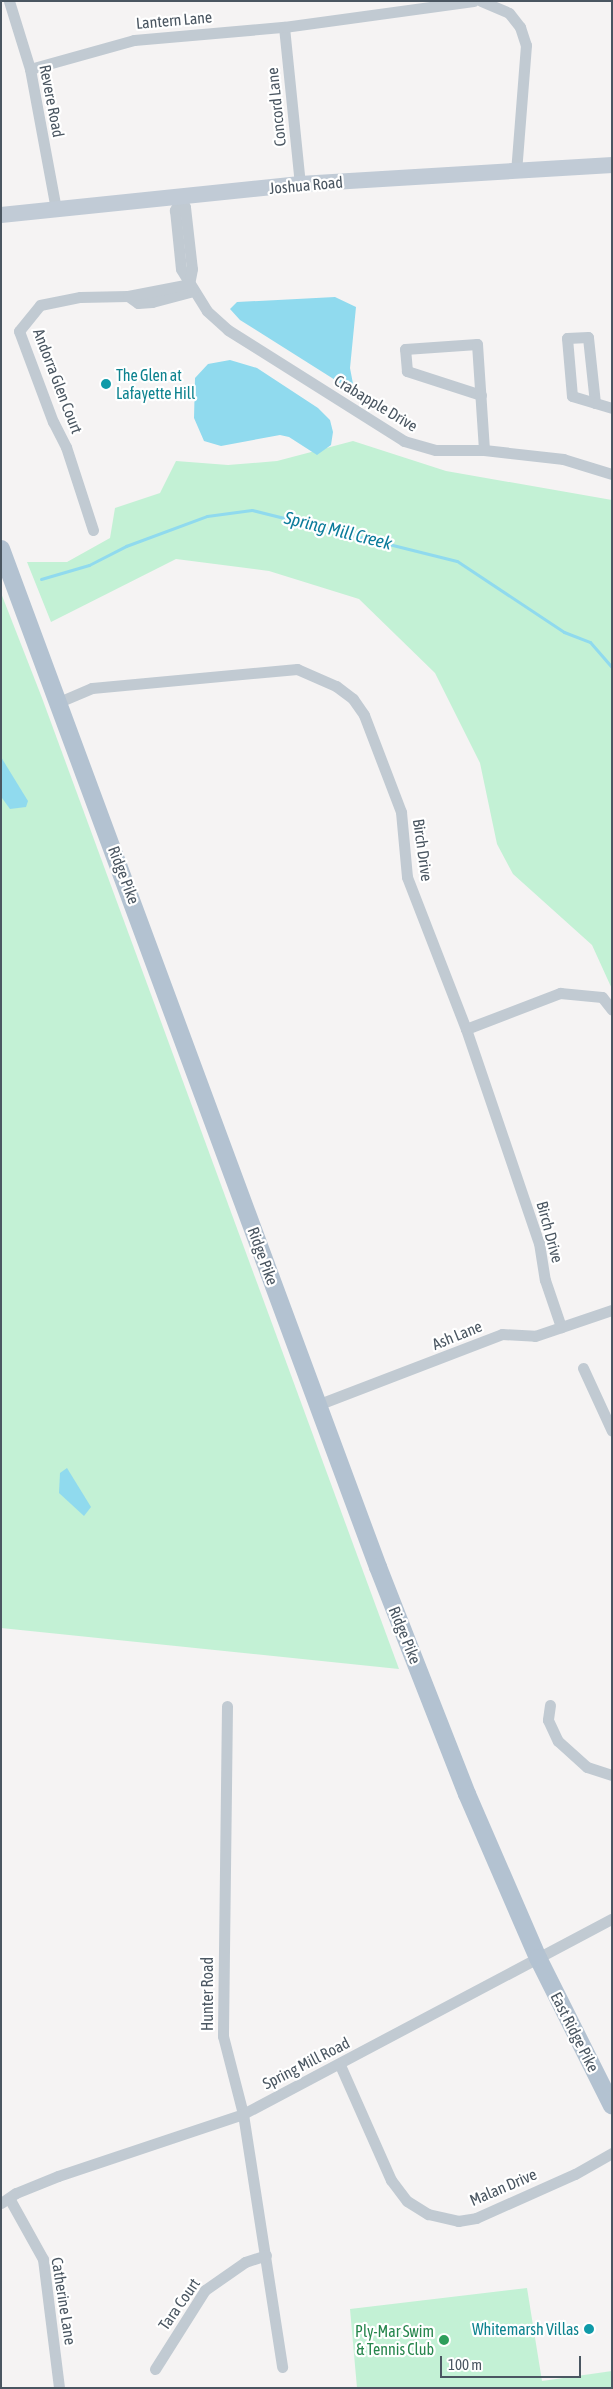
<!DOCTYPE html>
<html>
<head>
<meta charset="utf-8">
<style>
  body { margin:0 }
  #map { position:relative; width:613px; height:2389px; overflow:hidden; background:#f5f3f3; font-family:"Asap Condensed",sans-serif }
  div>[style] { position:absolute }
  .green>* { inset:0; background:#c3f1d5 }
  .water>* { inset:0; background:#90daee }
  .stream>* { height:3px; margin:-1.5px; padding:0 1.5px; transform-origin:1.5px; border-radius:1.5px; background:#90daee }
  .minor>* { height:11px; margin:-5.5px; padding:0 5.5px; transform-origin:5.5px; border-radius:5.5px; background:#c1cad2 }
  .secondary>* { height:16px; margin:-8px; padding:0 8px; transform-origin:8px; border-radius:8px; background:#c1cbd6 }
  .primary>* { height:18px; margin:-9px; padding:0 9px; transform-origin:9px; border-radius:9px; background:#b3c2d1 }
  .dots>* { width:14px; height:14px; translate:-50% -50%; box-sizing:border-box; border:2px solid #fff; border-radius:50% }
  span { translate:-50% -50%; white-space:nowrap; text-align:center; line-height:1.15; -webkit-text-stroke:4.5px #fff; paint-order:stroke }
  .street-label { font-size:16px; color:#4a5661 }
  .culture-label { font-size:16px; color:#0d838f }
  .left { translate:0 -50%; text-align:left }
  .right { translate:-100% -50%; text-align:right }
  .leisure-label { font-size:16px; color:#27864d }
  .water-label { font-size:18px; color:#0c7c9b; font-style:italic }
  .frame { position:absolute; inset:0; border:2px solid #4a5661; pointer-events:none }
  .scale { position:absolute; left:440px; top:2356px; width:141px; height:22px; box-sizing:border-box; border:2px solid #4a5661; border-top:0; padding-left:6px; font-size:15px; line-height:18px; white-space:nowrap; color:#4a5661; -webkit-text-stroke:4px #fff; paint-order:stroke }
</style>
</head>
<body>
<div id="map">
  <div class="green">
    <i style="clip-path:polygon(353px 441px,446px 471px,612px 500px,612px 989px,592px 945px,513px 874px,497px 844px,480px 763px,435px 673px,359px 599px,269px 571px,176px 559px,51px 622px,27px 562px,67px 562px,110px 538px,115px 508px,160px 493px,176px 461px,228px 465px,277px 461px)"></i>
    <i style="clip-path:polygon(1px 593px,42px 698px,399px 1669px,1px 1628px)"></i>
    <i style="clip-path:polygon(527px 2288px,542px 2381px,612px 2371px,612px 2388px,357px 2388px,350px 2309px)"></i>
  </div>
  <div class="water">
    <i style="clip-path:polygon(335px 297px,356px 307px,350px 368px,354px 389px,351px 390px,240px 320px,230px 309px,237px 302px)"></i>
    <i style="clip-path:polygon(230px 360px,257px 368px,318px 408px,330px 420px,333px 432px,331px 445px,317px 455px,289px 437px,280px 435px,221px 446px,204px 441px,194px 418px,195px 378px,208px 364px)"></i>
    <i style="clip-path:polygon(1px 757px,28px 801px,26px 807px,10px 809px,2px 798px)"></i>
    <i style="clip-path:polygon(67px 1468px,91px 1507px,84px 1516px,59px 1493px,60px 1473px)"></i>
  </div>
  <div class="stream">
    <i style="left:41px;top:579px;width:50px;rotate:-16.3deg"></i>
    <i style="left:89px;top:565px;width:42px;rotate:-27.2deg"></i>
    <i style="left:126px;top:546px;width:86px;rotate:-20.3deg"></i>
    <i style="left:207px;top:516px;width:45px;rotate:-7.6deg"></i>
    <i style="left:252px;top:510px;width:211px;rotate:14deg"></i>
    <i style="left:457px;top:561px;width:128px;rotate:33.6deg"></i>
    <i style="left:564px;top:632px;width:28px;rotate:21deg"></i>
    <i style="left:590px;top:642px;width:33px;rotate:49deg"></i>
  </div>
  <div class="minor">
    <i style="left:9px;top:1px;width:71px;rotate:72.8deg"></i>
    <i style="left:30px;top:69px;width:142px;rotate:79.5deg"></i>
    <i style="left:481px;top:1px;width:30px;rotate:23deg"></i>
    <i style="left:509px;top:13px;width:18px;rotate:52deg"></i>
    <i style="left:520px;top:27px;width:19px;rotate:72deg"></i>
    <i style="left:526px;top:45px;width:126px;rotate:94.5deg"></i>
    <i style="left:284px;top:27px;width:158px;rotate:84.2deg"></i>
    <i style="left:30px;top:69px;width:108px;rotate:-15.6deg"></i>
    <i style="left:134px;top:40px;width:151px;rotate:-5deg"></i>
    <i style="left:284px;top:27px;width:191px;rotate:-7.8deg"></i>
    <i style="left:181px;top:199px;width:13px;rotate:119deg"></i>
    <i style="left:175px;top:210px;width:59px;rotate:84.2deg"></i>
    <i style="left:181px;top:269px;width:49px;rotate:58.2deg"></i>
    <i style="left:207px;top:311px;width:28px;rotate:42deg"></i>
    <i style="left:228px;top:330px;width:208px;rotate:32.2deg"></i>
    <i style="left:404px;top:441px;width:33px;rotate:16deg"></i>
    <i style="left:436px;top:450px;width:48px"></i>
    <i style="left:484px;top:450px;width:80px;rotate:6.5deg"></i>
    <i style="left:563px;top:459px;width:51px;rotate:17deg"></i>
    <i style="left:181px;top:199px;width:9px;rotate:63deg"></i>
    <i style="left:185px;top:207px;width:62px;rotate:83.6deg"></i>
    <i style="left:192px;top:269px;width:15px;rotate:101deg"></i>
    <i style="left:128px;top:296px;width:12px;rotate:35deg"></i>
    <i style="left:138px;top:303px;width:14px;rotate:-4deg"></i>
    <i style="left:152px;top:302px;width:42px;rotate:-15deg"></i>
    <i style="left:481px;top:395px;width:78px;rotate:-162deg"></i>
    <i style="left:407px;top:371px;width:22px;rotate:-95deg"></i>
    <i style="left:405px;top:349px;width:72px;rotate:-4deg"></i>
    <i style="left:477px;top:344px;width:106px;rotate:86.2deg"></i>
    <i style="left:595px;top:403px;width:66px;rotate:-96.1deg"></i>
    <i style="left:588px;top:337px;width:21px;rotate:177deg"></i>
    <i style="left:567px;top:338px;width:58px;rotate:85.1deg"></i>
    <i style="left:572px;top:396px;width:42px;rotate:16.7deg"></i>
    <i style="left:93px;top:530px;width:87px;rotate:-108deg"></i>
    <i style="left:66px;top:447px;width:28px;rotate:-117deg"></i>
    <i style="left:53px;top:422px;width:97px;rotate:-110.5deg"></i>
    <i style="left:19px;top:331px;width:33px;rotate:-51deg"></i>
    <i style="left:40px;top:305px;width:41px;rotate:-11.3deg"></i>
    <i style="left:80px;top:297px;width:48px;rotate:-1.2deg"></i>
    <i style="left:128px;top:296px;width:62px;rotate:-11.1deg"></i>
    <i style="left:59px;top:702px;width:36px;rotate:-23deg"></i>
    <i style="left:92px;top:688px;width:206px;rotate:-5.3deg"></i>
    <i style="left:297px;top:669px;width:43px;rotate:23.6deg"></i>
    <i style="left:336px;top:686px;width:21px;rotate:37deg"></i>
    <i style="left:353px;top:699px;width:19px;rotate:55deg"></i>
    <i style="left:364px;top:715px;width:104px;rotate:69.1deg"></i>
    <i style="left:401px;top:812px;width:65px;rotate:84.7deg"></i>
    <i style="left:407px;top:877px;width:163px;rotate:68.8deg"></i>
    <i style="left:466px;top:1029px;width:226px;rotate:71.2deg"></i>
    <i style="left:539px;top:1243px;width:37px;rotate:81deg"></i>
    <i style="left:545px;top:1280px;width:50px;rotate:71.2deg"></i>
    <i style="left:466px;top:1029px;width:101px;rotate:-21deg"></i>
    <i style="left:560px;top:993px;width:42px;rotate:5.4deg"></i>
    <i style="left:602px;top:997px;width:16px;rotate:52deg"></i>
    <i style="left:583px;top:1368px;width:69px;rotate:65.3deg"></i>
    <i style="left:317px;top:1405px;width:198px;rotate:-21deg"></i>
    <i style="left:502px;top:1334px;width:33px;rotate:3deg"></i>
    <i style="left:535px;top:1336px;width:81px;rotate:-18.7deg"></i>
    <i style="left:550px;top:1705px;width:15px;rotate:98deg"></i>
    <i style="left:548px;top:1720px;width:23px;rotate:65deg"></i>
    <i style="left:558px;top:1741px;width:39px;rotate:42deg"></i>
    <i style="left:587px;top:1767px;width:26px;rotate:18deg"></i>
    <i style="left:227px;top:1706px;width:330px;rotate:90.7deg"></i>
    <i style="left:223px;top:2036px;width:81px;rotate:75.6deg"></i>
    <i style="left:243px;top:2114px;width:256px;rotate:81.2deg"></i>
    <i style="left:340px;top:2065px;width:126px;rotate:66.1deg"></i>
    <i style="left:391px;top:2180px;width:26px;rotate:53deg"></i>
    <i style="left:407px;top:2201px;width:25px;rotate:32deg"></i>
    <i style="left:428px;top:2214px;width:31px;rotate:13deg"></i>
    <i style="left:458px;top:2221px;width:18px;rotate:-9deg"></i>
    <i style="left:476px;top:2218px;width:108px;rotate:-24deg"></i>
    <i style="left:575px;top:2174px;width:43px;rotate:-29.6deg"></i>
    <i style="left:9px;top:2198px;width:70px;rotate:60.9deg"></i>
    <i style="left:43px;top:2259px;width:130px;rotate:82.9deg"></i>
    <i style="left:1px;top:2203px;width:18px;rotate:-34deg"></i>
    <i style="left:16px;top:2193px;width:45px;rotate:-22deg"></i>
    <i style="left:58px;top:2176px;width:195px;rotate:-18.5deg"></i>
    <i style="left:243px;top:2114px;width:417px;rotate:-27.9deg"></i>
    <i style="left:155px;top:2369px;width:93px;rotate:-57.7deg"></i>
    <i style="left:205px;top:2290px;width:49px;rotate:-35deg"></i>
    <i style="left:245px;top:2262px;width:22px;rotate:-18deg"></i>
  </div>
  <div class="secondary">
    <i style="left:1px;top:215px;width:301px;rotate:-5.9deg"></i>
    <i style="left:300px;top:184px;width:313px;rotate:-3.5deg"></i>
  </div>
  <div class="primary">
    <i style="left:1px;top:549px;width:1086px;rotate:69.68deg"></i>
    <i style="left:378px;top:1567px;width:244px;rotate:68.6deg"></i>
    <i style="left:467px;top:1794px;width:179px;rotate:66.6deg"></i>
    <i style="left:538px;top:1958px;width:165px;rotate:63.4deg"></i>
  </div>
  <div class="dots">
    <i style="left:106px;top:384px;background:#0f9aa8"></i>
    <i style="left:589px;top:2329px;background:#0f9aa8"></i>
    <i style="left:444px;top:2340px;background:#2e9e5b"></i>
  </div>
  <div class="street-label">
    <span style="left:174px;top:20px;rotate:-5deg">Lantern Lane</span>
    <span style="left:52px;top:101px;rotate:79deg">Revere Road</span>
    <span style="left:276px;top:107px;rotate:-96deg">Concord Lane</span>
    <span style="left:306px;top:185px;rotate:-5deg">Joshua Road</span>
    <span style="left:58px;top:381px;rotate:69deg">Andorra Glen Court</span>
    <span style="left:376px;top:403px;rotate:31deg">Crabapple Drive</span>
    <span style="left:423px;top:850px;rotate:82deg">Birch Drive</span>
    <span style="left:124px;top:875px;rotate:69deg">Ridge Pike</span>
    <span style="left:550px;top:1232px;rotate:75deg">Birch Drive</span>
    <span style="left:263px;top:1256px;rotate:70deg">Ridge Pike</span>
    <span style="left:457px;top:1335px;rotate:-22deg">Ash Lane</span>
    <span style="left:405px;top:1635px;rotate:68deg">Ridge Pike</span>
    <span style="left:207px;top:1994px;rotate:-90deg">Hunter Road</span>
    <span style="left:575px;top:2032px;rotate:63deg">East Ridge Pike</span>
    <span style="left:306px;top:2063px;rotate:-27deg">Spring Mill Road</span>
    <span style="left:503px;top:2187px;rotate:-23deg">Malan Drive</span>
    <span style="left:64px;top:2301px;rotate:81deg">Catherine Lane</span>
    <span style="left:179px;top:2304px;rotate:-55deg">Tara Court</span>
  </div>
  <div class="culture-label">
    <span class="left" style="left:116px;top:384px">The Glen at<br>Lafayette Hill</span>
    <span class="right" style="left:579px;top:2329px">Whitemarsh Villas</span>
  </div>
  <div class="leisure-label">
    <span class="right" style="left:434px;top:2340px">Ply-Mar Swim<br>&amp; Tennis Club</span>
  </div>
  <div class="water-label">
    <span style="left:338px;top:531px;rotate:14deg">Spring Mill Creek</span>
  </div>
  <div class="frame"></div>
  <div class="scale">100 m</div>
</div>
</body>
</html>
